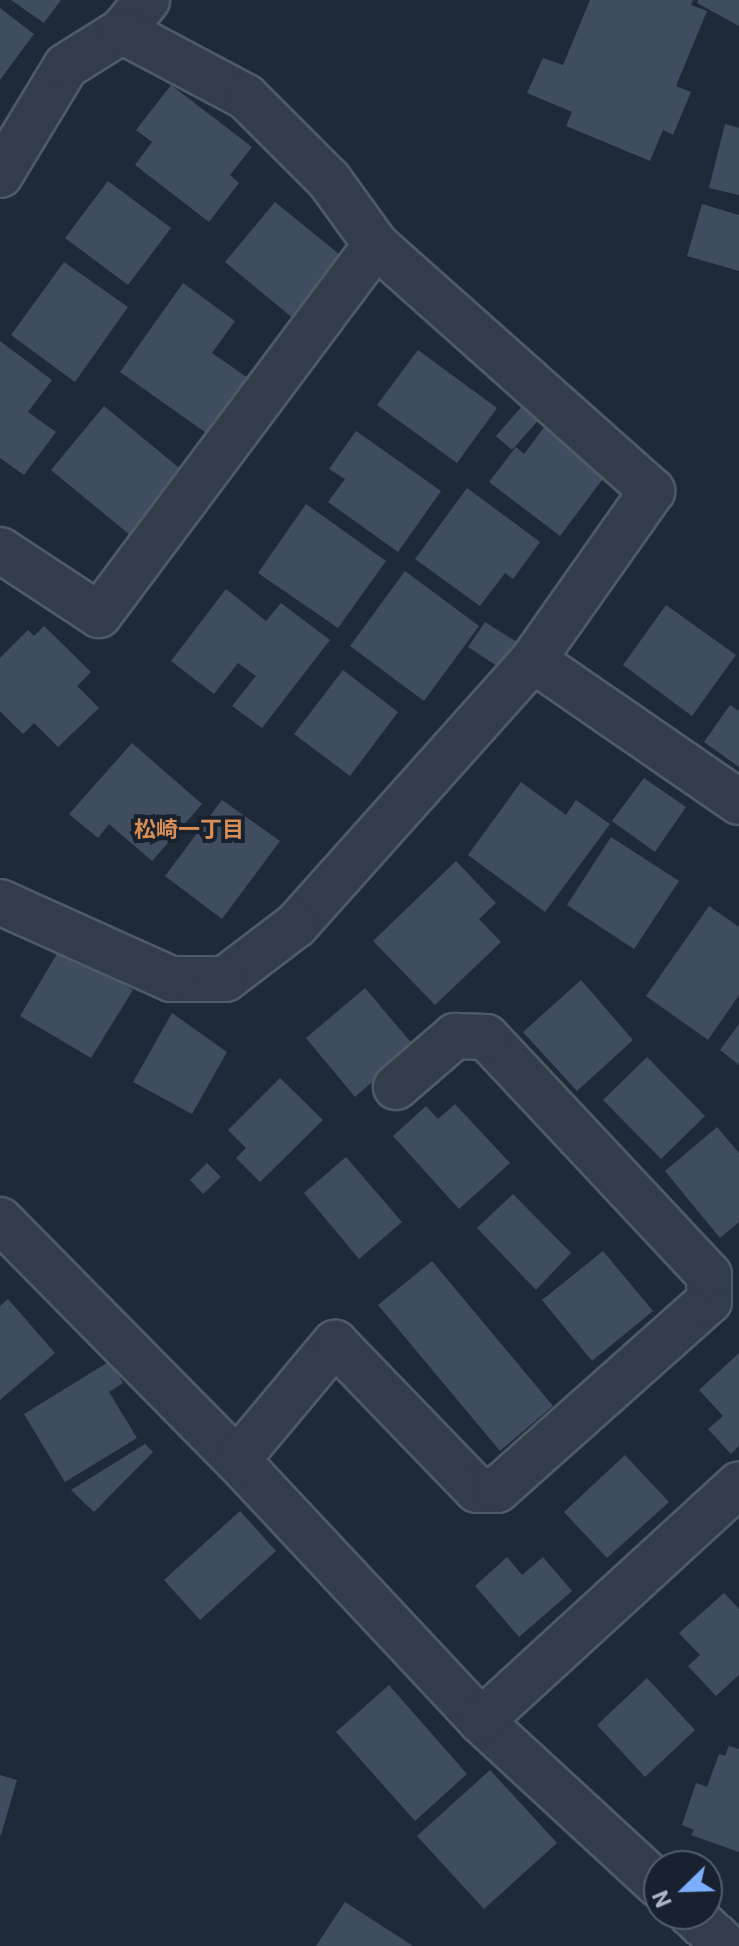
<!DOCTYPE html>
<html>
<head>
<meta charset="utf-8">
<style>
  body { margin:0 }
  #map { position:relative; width:739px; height:1946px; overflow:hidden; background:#1f2a39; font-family:Roboto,"Noto Sans JP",sans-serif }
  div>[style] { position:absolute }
  .building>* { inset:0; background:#404d5e }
  .roads { filter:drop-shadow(2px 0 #505a67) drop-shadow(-2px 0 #505a67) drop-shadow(0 2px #505a67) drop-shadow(0 -2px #505a67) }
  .minor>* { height:44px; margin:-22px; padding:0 22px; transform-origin:22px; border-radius:22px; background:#333c49 }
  span { translate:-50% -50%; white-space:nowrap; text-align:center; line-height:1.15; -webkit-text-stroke:8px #18212e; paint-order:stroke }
  .neighbourhood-label { font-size:22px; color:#d98e55; font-weight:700 }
  .north { position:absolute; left:643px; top:1850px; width:80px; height:80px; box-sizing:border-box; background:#18212e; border:2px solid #545d6b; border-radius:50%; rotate:247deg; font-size:22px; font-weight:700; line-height:32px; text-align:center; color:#adb7c6 }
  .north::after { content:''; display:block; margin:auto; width:28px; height:36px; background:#7baefd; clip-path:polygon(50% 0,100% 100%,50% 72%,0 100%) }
</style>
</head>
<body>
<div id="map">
  <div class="building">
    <i style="clip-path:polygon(11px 0,61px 0,44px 23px)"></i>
    <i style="clip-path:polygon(590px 0,693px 0,691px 5px,707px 11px,676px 86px,691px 92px,673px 135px,663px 130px,650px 161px,566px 126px,572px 112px,527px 93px,543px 58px,563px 65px)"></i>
    <i style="clip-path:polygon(698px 0,739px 0,739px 26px,697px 3px)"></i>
    <i style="clip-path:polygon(0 8px,34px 34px,0 80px)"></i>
    <i style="clip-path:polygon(171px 85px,252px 147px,230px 175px,239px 183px,209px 222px,135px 165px,152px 142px,136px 130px)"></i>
    <i style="clip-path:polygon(725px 124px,739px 128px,739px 195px,709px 188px)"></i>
    <i style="clip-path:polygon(108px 181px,171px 228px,128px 285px,65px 238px)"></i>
    <i style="clip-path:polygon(275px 202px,350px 263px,300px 324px,225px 262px)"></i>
    <i style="clip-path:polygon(702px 204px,739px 215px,739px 271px,687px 256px)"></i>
    <i style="clip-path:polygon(64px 262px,128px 307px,75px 382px,11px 335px)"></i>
    <i style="clip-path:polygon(183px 283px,235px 321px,212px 353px,248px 378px,209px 435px,120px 372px)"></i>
    <i style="clip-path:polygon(0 341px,52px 380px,28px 412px,56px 432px,24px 475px,0 458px)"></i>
    <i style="clip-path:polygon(418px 350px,497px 408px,457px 463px,377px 405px)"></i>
    <i style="clip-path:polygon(535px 391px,552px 405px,512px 450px,496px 436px)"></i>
    <i style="clip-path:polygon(104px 406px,183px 471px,130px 535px,51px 470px)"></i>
    <i style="clip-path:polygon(551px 418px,614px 464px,560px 536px,489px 482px,516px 447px,524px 454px)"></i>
    <i style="clip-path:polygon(356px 431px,441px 491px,398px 552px,328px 502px,345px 479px,329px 469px)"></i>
    <i style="clip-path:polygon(467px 488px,540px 542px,513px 579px,505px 573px,480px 606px,415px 559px)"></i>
    <i style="clip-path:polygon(306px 504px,386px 561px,338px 628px,258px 573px)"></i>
    <i style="clip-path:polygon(405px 571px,479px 626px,424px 701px,350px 646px)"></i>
    <i style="clip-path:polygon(226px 589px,266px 621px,281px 603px,330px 640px,262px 728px,232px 706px,256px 676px,238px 663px,214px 694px,171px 661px)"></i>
    <i style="clip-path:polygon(666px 605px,736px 655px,692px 716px,623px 665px)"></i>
    <i style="clip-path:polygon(485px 622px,517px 642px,500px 668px,468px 647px)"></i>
    <i style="clip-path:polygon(44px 626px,91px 672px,77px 686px,99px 708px,58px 747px,34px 723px,23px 734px,0 711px,0 658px,28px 630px,34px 636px)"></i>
    <i style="clip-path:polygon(343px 670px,398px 712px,350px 776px,294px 734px)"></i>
    <i style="clip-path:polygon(730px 705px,739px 711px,739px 767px,704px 742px)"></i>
    <i style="clip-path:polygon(132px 743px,202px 804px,152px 861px,109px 824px,98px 838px,69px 814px)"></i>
    <i style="clip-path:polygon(644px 778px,686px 807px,655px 852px,612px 821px)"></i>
    <i style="clip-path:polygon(521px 782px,566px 815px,576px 800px,610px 824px,545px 912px,468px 855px)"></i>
    <i style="clip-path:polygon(222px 800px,280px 841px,222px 919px,165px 876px)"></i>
    <i style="clip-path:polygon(611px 837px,679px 881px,634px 949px,567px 905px)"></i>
    <i style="clip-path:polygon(456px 861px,496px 903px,479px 919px,501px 942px,435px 1005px,373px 941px)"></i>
    <i style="clip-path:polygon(709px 906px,739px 927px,739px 995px,708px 1040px,646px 996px)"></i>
    <i style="clip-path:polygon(61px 947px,133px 990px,91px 1058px,20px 1016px)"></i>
    <i style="clip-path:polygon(581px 980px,633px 1040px,577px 1091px,523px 1032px)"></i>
    <i style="clip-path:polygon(365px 988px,414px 1046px,355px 1097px,306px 1038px)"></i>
    <i style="clip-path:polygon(172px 1013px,227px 1052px,192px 1114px,133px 1082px)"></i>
    <i style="clip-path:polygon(739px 1024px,739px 1065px,720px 1050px)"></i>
    <i style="clip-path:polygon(647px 1057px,705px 1116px,661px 1159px,603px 1100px)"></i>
    <i style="clip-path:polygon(280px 1078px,323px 1120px,260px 1182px,236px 1158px,246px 1148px,228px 1130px)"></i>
    <i style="clip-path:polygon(455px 1104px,510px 1163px,459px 1209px,393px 1136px,426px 1106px,438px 1119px)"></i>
    <i style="clip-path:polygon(717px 1127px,739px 1153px,739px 1222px,720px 1238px,665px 1171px)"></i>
    <i style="clip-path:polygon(346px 1157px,402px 1222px,359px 1259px,304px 1193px)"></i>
    <i style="clip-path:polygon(207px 1163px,221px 1177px,203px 1194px,190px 1180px)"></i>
    <i style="clip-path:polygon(513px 1194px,571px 1253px,536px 1290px,477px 1228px)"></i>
    <i style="clip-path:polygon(603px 1251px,653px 1311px,592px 1361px,542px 1300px)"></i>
    <i style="clip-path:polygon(432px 1261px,553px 1406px,500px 1451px,378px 1305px)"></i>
    <i style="clip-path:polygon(8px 1299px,55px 1353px,0 1400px,0 1306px)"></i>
    <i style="clip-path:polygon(739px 1353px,739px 1446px,731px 1454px,708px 1429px,723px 1416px,699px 1390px)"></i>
    <i style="clip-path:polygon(110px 1361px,123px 1383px,109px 1392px,137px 1438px,65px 1482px,24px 1414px)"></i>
    <i style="clip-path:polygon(145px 1444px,153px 1452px,94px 1512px,71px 1490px)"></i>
    <i style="clip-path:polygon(625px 1455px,669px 1502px,607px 1558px,564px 1512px)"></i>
    <i style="clip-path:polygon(240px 1511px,276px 1551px,200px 1620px,164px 1580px)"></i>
    <i style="clip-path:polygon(507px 1557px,522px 1575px,543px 1557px,572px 1591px,519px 1637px,475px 1586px)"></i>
    <i style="clip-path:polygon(724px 1593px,739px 1609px,739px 1675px,716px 1696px,688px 1666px,700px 1655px,679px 1633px)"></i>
    <i style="clip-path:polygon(647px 1678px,695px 1730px,645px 1777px,597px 1725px)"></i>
    <i style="clip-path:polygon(389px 1685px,467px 1774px,415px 1821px,336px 1732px)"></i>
    <i style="clip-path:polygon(729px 1746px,739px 1749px,739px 1852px,691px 1835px,694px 1830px,682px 1825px,696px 1783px,707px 1787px,719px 1754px,725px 1756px)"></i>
    <i style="clip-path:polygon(490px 1770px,557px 1843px,484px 1909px,417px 1836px)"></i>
    <i style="clip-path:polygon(0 1775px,17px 1780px,1px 1835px,0 1835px)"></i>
    <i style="clip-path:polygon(345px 1902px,413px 1946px,316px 1946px)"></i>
  </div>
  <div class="roads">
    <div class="minor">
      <i style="left:122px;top:31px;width:40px;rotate:-51deg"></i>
      <i style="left:0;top:175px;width:127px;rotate:-58.8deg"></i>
      <i style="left:66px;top:66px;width:66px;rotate:-32deg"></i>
      <i style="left:122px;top:31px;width:140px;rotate:28deg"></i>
      <i style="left:246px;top:97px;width:117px;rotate:45deg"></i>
      <i style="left:329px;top:180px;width:80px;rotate:54.1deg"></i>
      <i style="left:376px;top:245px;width:370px;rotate:41.7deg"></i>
      <i style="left:652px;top:491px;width:207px;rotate:125.2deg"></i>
      <i style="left:533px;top:660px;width:356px;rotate:131.8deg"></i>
      <i style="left:296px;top:925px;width:89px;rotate:142.7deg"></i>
      <i style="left:225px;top:979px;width:54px;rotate:180deg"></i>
      <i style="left:171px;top:979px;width:188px;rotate:-155.8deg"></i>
      <i style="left:0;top:550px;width:118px;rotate:33.3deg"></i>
      <i style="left:99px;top:615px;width:462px;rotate:-53.2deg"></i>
      <i style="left:533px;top:660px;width:250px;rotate:34.6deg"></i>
      <i style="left:0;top:1220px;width:337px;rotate:45.4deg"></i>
      <i style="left:237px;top:1460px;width:357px;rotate:46.9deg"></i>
      <i style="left:481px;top:1721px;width:242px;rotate:42.7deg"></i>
      <i style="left:237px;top:1460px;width:153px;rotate:-50.1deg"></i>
      <i style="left:335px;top:1343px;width:204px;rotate:46deg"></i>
      <i style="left:477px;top:1490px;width:20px"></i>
      <i style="left:497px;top:1490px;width:284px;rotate:-41.7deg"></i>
      <i style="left:709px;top:1301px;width:26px;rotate:-90deg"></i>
      <i style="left:709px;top:1275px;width:326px;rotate:-133.1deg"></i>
      <i style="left:486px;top:1037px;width:31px;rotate:-178deg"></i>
      <i style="left:455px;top:1036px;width:78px;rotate:139.2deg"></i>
      <i style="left:481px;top:1721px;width:350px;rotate:-42.5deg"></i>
      <i style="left:691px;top:1914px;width:47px;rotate:42.4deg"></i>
    </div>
  </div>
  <div class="neighbourhood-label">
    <span style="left:189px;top:830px">松崎一丁目</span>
  </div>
  <div class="north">N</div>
</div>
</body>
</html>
